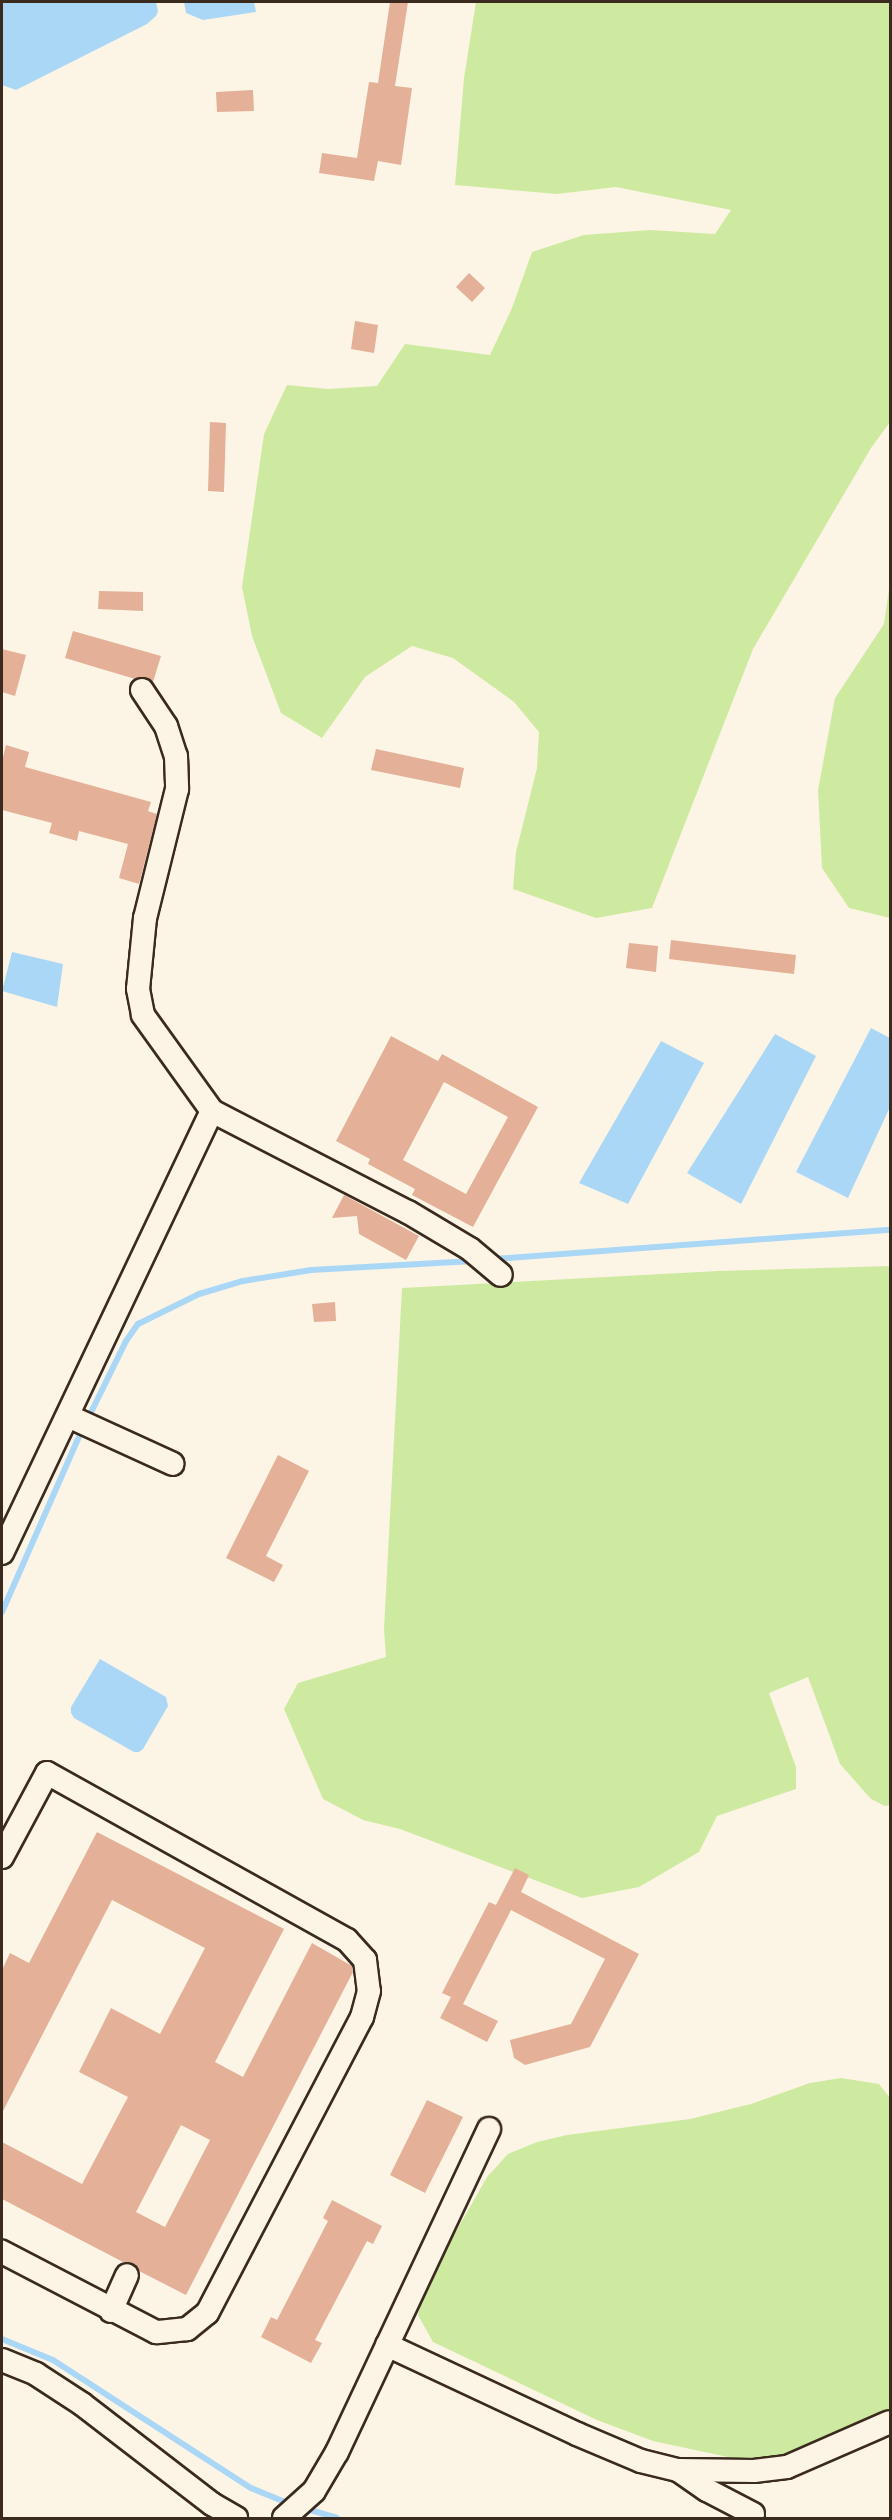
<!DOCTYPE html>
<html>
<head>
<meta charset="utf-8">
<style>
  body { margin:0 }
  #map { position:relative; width:892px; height:2520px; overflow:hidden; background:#fcf5e5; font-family:Kalam,sans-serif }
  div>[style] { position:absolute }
  .green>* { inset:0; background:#ceeaa0 }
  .water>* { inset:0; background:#abd7f7 }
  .stream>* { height:6px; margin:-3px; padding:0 3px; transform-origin:3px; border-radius:3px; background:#abd7f7 }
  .building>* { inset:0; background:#e4b098 }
  .roads { filter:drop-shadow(2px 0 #3b2a1e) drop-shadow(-2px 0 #3b2a1e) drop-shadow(0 2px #3b2a1e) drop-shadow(0 -2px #3b2a1e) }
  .minor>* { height:22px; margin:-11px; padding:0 11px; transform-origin:11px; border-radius:11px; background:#fcf5e5 }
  span { translate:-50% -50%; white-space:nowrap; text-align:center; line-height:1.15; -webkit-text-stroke:4.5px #fcf5e5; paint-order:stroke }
  .frame { position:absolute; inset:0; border:3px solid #3b2a1e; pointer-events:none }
</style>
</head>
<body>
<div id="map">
  <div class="green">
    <i style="clip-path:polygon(476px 2px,890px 2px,890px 422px,871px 448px,753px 649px,652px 908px,596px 918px,513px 889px,516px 852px,537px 768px,539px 732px,514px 702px,453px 658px,412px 646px,365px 677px,322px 738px,281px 713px,252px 636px,242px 587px,264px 434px,287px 385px,328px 389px,377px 386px,405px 344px,490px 355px,512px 308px,532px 252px,584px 235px,650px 230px,715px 234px,731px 210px,616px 187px,557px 194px,455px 185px,464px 78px)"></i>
    <i style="clip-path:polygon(890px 582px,890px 918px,849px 908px,822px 868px,818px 790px,835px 698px,884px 624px)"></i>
    <i style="clip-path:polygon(890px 1266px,890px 1805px,885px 1806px,871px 1799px,840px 1764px,808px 1677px,769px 1693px,796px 1767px,796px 1789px,717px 1816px,699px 1852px,639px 1887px,582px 1898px,400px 1829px,363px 1820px,323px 1799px,284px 1709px,298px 1683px,386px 1657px,384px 1629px,402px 1288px,718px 1271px)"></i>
    <i style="clip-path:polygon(841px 2078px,879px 2084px,890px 2098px,890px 2411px,772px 2461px,742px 2460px,653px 2441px,597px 2420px,433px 2342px,418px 2315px,425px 2286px,487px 2177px,508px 2154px,537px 2142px,567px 2135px,690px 2119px,751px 2104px,810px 2083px)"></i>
  </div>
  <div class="water">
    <i style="clip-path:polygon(2px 2px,156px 2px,158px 11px,156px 16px,147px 24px,16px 90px,2px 85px)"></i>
    <i style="clip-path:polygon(184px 2px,254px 2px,256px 12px,203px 20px,186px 13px)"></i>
    <i style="clip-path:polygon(12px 952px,63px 964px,57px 1007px,2px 991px)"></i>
    <i style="clip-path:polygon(871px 1028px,890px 1038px,890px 1107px,848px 1198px,796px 1172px)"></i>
    <i style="clip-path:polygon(775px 1034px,816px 1056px,741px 1204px,687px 1173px)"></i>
    <i style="clip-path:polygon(661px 1041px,704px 1063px,628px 1204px,579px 1183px)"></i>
    <i style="clip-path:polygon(100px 1659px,166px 1697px,168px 1706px,143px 1749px,139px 1752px,134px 1752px,74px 1718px,71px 1713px,71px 1707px)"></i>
  </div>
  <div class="stream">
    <i style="left:493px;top:1259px;width:398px;rotate:-4.2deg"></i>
    <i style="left:2px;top:1612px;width:187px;rotate:-66.3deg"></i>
    <i style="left:77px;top:1441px;width:111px;rotate:-63.9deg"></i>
    <i style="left:126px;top:1341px;width:21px;rotate:-55deg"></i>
    <i style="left:138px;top:1324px;width:68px;rotate:-26.2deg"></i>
    <i style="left:199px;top:1294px;width:46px;rotate:-16.5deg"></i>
    <i style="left:243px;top:1281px;width:69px;rotate:-9.2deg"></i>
    <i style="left:311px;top:1270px;width:163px;rotate:-3.2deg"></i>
    <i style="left:2px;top:2339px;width:55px;rotate:22.4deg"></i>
    <i style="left:53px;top:2360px;width:236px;rotate:32.9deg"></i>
    <i style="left:251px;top:2488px;width:42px;rotate:22.3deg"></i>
    <i style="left:303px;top:2508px;width:35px;rotate:16deg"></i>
  </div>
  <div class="building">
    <i style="clip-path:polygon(390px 2px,408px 2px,395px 86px,412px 88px,401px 165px,378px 161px,374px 181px,319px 173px,322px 153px,357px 158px,369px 82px,378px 83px)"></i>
    <i style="clip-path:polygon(253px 90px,254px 111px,217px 112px,216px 92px)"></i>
    <i style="clip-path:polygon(469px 273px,485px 288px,472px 302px,456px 287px)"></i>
    <i style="clip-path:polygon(355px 321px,378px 325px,374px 353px,351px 349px)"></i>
    <i style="clip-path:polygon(210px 422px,226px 423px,224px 492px,208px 491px)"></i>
    <i style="clip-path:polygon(99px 591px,143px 592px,143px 611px,98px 609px)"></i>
    <i style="clip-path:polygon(73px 631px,161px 656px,153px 682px,147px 678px,135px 679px,65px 658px)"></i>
    <i style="clip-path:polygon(2px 649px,26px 655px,15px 696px,2px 692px)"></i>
    <i style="clip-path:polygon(6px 745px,29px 752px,25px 767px,151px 802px,148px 811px,157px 814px,139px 884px,119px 878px,128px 844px,79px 831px,77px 841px,49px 833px,52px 823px,2px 810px,2px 761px)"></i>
    <i style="clip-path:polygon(376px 749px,464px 768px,460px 788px,371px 770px)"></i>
    <i style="clip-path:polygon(671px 940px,796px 955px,794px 974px,669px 959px)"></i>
    <i style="clip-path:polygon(629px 943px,658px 946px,656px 972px,626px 968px)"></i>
    <i style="clip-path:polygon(evenodd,391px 1036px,438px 1061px,442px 1054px,538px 1107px,473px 1227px,412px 1195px,415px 1189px,368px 1164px,370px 1159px,336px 1141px,391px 1036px,444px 1082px,508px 1117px,466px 1194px,403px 1160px,444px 1082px)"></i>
    <i style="clip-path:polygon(344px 1195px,419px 1236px,406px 1260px,359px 1234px,357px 1216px,332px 1218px)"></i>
    <i style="clip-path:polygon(335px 1302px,336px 1321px,314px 1322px,312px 1304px)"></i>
    <i style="clip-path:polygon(278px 1455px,309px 1471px,266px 1556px,283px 1565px,274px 1582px,226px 1558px)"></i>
    <i style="clip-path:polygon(evenodd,97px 1832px,284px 1929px,215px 2062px,243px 2077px,312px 1943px,352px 1966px,353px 1972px,186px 2295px,139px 2271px,133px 2263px,123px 2262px,2px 2199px,2px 2142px,82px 2184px,128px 2097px,79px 2072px,111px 2008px,160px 2034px,205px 1948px,112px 1900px,2px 2113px,2px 1970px,10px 1953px,29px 1963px,97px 1832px,181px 2125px,210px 2140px,165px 2227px,136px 2212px,181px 2125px)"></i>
    <i style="clip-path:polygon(515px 1868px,529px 1875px,521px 1892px,639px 1954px,590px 2047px,525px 2065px,514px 2058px,510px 2040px,571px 2024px,605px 1959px,511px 1910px,463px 2004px,498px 2021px,487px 2042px,440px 2018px,451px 1997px,442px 1993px,489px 1902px,496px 1905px)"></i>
    <i style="clip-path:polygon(427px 2100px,463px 2117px,425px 2193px,390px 2175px)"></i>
    <i style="clip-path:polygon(332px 2200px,382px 2226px,373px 2244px,367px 2241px,315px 2340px,322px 2343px,311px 2363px,261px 2337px,271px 2317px,277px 2320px,328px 2221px,323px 2218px)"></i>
  </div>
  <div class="roads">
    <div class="minor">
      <i style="left:142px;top:690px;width:43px;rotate:56.3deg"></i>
      <i style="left:166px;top:726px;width:32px;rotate:72deg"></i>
      <i style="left:176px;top:756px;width:33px;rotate:88deg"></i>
      <i style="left:177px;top:789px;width:133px;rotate:103.9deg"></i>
      <i style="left:145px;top:918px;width:71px;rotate:95.6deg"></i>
      <i style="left:138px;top:989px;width:26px;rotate:79deg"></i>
      <i style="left:143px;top:1015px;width:118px;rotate:54.3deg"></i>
      <i style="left:212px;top:1111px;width:220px;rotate:27.3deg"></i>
      <i style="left:408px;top:1212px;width:72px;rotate:30.8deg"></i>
      <i style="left:470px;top:1249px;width:40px;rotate:40deg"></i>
      <i style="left:68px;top:1416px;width:115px;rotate:24.6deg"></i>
      <i style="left:2px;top:1553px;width:489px;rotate:-64.6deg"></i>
      <i style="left:2px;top:1857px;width:95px;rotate:-61.8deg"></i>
      <i style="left:47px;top:1773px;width:343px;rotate:29.1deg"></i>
      <i style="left:347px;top:1940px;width:27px;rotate:48deg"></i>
      <i style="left:365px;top:1960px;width:31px;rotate:83deg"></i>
      <i style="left:369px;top:1991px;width:27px;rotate:105deg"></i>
      <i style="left:362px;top:2017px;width:334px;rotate:117.6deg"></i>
      <i style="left:207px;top:2313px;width:26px;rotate:141deg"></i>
      <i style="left:187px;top:2329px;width:31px;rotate:174deg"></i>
      <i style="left:156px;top:2332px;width:174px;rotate:-152.5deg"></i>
      <i style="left:111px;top:2311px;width:39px;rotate:-66deg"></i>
      <i style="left:387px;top:2345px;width:210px;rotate:25.1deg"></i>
      <i style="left:577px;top:2434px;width:69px;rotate:22.9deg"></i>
      <i style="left:641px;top:2461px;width:38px;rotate:14deg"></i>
      <i style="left:678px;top:2470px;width:76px;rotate:0.8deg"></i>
      <i style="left:754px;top:2471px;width:33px;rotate:-7deg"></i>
      <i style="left:787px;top:2467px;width:112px;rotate:-23.6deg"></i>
      <i style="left:2px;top:2360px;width:37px;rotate:22deg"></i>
      <i style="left:36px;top:2374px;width:55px;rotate:33.1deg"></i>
      <i style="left:82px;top:2404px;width:164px;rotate:37.6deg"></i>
      <i style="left:212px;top:2504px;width:28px;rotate:30deg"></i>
      <i style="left:678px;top:2470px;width:35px;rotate:35deg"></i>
      <i style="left:707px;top:2490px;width:52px;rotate:27.6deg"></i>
      <i style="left:284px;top:2518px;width:40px;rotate:-42deg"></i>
      <i style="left:314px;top:2491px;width:45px;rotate:-59.5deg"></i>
      <i style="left:337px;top:2452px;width:357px;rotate:-64.8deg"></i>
    </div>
  </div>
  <div class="frame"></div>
</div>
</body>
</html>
